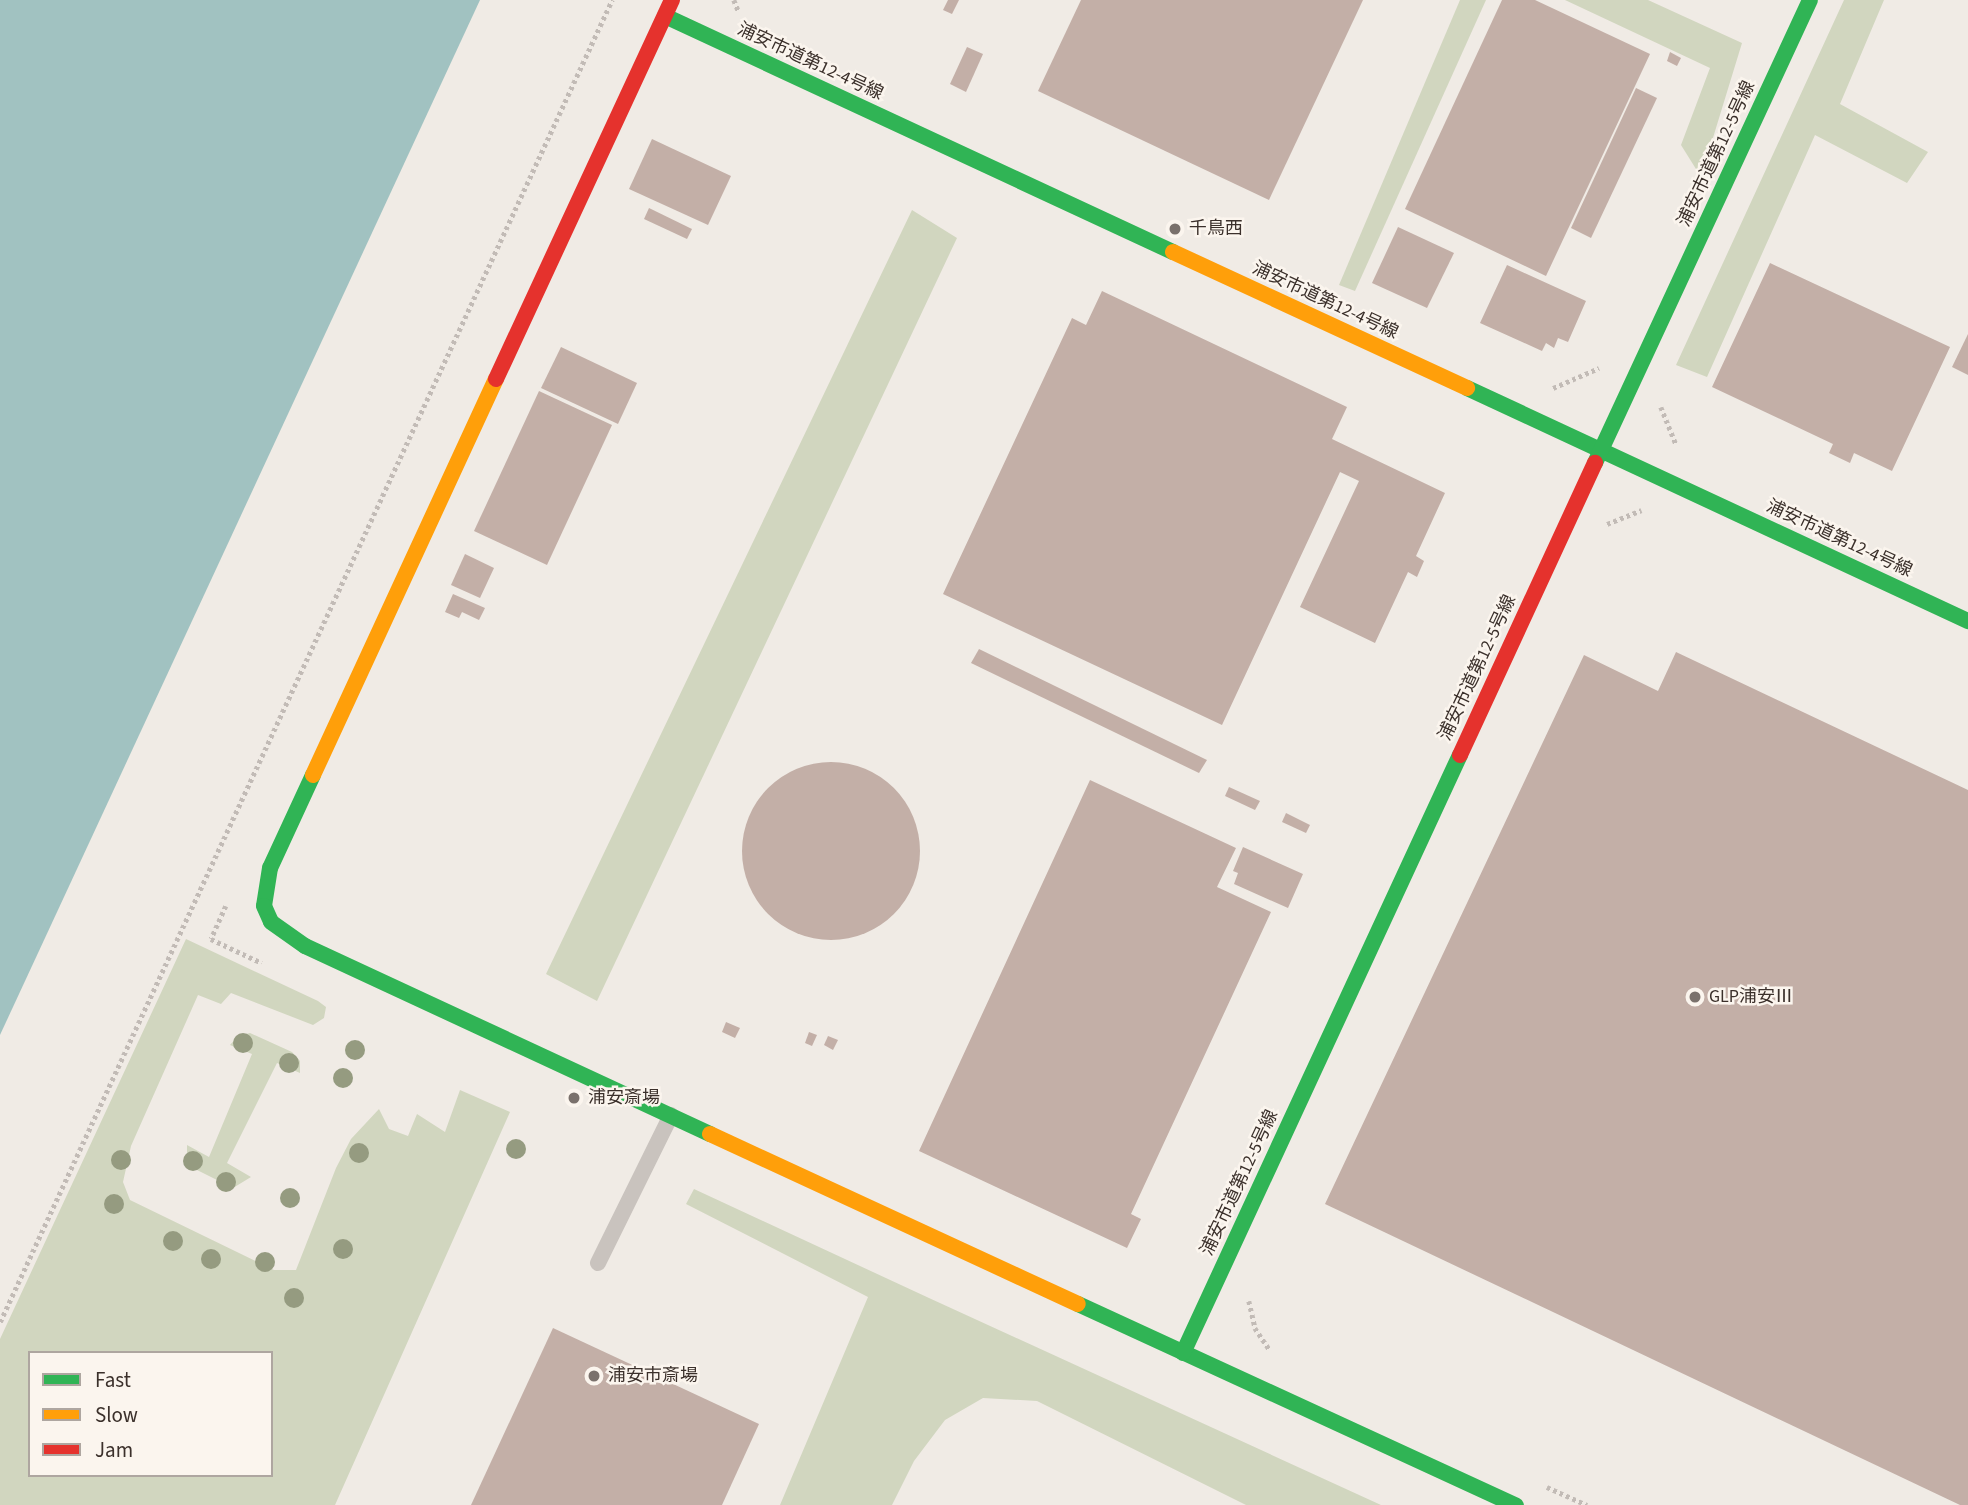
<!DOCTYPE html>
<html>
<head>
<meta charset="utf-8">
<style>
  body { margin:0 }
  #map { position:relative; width:1968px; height:1505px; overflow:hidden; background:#f0ebe5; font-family:"Source Sans 3","Noto Sans JP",sans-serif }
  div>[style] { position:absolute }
  .green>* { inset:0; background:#d1d6bf }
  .water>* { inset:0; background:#a1c2c1 }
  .building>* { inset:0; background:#c3afa7 }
  .round { border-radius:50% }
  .path>* { height:4.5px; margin-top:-2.25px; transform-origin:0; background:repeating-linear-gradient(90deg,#c2bbb6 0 3.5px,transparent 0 7px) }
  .lane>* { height:16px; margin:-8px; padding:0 8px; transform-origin:8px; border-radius:8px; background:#c9c3be }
  .fast>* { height:16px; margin:-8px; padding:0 8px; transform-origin:8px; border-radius:8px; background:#30b455 }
  .slow>* { height:16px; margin:-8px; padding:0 8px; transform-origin:8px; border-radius:8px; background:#ff9f0a }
  .jam>* { height:16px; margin:-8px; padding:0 8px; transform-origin:8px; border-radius:8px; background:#e5322d }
  .trees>* { width:20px; height:20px; margin:-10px; border-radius:50%; background:#959b80 }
  .dots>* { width:19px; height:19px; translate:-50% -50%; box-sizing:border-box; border:4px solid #fbf5ee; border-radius:50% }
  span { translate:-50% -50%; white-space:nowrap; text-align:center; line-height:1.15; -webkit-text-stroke:5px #fbf5ee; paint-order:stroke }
  .street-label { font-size:18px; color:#3b302b }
  .poi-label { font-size:18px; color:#3b302b }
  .left { translate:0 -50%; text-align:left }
  .legend { position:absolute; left:28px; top:1351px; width:245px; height:126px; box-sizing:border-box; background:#fbf5ee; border:2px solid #aea6a0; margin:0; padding:9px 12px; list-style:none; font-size:21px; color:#3b302b }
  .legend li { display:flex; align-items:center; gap:14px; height:35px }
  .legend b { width:35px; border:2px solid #aea6a0 }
</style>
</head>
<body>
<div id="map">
  <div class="green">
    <i style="clip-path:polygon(1460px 0,1486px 0,1355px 291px,1339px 285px)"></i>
    <i style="clip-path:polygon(1565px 0,1648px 0,1742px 43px,1701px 177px,1681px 145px,1710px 68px)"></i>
    <i style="clip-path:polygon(1844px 0,1884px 0,1840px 104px,1928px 152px,1907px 183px,1815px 135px,1707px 377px,1676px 365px)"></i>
    <i style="clip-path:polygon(912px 210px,957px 238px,597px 1001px,546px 974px)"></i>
    <i style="clip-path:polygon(evenodd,186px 939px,318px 1001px,326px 1007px,324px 1018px,313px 1025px,231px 993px,221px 1004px,198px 995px,131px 1146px,123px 1182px,130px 1200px,274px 1270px,296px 1270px,336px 1168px,351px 1139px,379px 1109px,389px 1129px,408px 1136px,417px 1114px,445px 1132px,460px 1090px,510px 1112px,335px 1505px,0 1505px,0 1339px,186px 939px,30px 1353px,271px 1353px,271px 1475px,30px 1475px,30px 1353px)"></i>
    <i style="clip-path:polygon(250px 1033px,292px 1052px,300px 1061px,300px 1073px,277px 1063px,227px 1163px,251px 1177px,233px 1188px,187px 1165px,187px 1145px,209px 1157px,252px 1054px,230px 1045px,238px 1036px)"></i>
    <i style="clip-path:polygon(694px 1189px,929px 1298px,1381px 1505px,1246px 1505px,1037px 1401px,983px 1398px,945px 1420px,914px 1461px,892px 1505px,780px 1505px,868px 1297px,686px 1204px)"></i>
  </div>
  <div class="water">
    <i style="clip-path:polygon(0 0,480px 0,0 1035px)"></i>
  </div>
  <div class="building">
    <i style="clip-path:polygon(948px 0,959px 0,952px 14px,943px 10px)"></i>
    <i style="clip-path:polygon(1081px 0,1363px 0,1269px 200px,1038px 91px)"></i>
    <i style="clip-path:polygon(1502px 0,1535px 0,1650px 54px,1546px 276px,1405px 209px)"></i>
    <i style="clip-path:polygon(967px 47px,983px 54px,966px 92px,950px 84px)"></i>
    <i style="clip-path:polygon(1670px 52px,1681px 58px,1677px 66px,1667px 61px)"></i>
    <i style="clip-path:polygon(1636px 88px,1657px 98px,1591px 238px,1571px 228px)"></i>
    <i style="clip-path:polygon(652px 139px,731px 176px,708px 225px,629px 189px)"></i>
    <i style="clip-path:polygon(649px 208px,692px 229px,687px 239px,644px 219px)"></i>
    <i style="clip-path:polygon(1398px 227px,1454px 253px,1427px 308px,1372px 283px)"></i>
    <i style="clip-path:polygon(1770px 263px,1950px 347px,1892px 471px,1854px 453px,1850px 463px,1829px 453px,1833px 444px,1712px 387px)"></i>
    <i style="clip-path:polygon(1507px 265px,1586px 301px,1568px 342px,1558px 338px,1554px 348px,1546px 343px,1542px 351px,1480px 323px)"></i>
    <i style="clip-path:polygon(1102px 291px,1347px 407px,1332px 439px,1445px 493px,1416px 556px,1424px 561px,1417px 577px,1408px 572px,1375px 643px,1300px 607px,1359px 481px,1340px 472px,1222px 725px,943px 594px,1072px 318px,1086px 325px)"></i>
    <i style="clip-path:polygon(1968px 334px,1968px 375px,1952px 367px)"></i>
    <i style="clip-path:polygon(561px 347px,637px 383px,618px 424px,541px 388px)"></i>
    <i style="clip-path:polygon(539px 391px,612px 425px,547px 565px,474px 531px)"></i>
    <i style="clip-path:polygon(465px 554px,494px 568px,480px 598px,451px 585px)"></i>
    <i style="clip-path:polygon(453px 594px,485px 608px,479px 620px,462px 612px,459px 618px,445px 612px)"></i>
    <i style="clip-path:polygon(979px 649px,1207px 760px,1199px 773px,971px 663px)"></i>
    <i style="clip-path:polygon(1676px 652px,1968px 790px,1968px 1505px,1960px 1505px,1325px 1204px,1584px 655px,1658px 691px)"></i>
    <i class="round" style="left:742px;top:762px;width:178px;height:178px"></i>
    <i style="clip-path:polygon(1090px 780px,1236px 848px,1217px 887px,1271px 912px,1131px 1214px,1141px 1219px,1127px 1248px,919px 1151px)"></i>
    <i style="clip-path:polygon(1229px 787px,1260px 801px,1255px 810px,1225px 796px)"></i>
    <i style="clip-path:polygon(1286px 813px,1310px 825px,1306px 833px,1282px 822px)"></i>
    <i style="clip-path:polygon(1243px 847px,1303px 874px,1288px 908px,1234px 884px,1238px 873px,1233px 871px)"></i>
    <i style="clip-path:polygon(726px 1022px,740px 1028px,735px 1038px,722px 1032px)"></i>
    <i style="clip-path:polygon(809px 1032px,817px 1035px,812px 1046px,805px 1043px)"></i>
    <i style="clip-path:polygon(828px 1036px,838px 1040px,833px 1050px,824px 1045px)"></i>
    <i style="clip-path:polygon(553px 1328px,759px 1424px,722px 1505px,471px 1505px)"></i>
  </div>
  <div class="path">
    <i style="left:734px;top:0;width:11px;rotate:68deg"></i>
    <i style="left:1553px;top:388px;width:50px;rotate:-23.5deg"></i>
    <i style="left:1661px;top:407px;width:40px;rotate:68deg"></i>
    <i style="left:1607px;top:524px;width:37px;rotate:-22deg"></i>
    <i style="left:226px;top:906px;width:36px;rotate:114deg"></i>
    <i style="left:211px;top:939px;width:56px;rotate:25.2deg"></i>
    <i style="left:1249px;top:1301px;width:28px;rotate:77deg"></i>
    <i style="left:1255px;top:1328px;width:27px;rotate:56deg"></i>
    <i style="left:0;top:1322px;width:1457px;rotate:-65.16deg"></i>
    <i style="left:1547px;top:1487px;width:44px;rotate:24.2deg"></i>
  </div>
  <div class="lane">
    <i style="left:598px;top:1263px;width:165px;rotate:-63.7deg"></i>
  </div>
  <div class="fast">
    <i style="left:665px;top:16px;width:560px;rotate:24.92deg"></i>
    <i style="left:1467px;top:388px;width:553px;rotate:24.94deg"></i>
    <i style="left:1595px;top:463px;width:510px;rotate:-65.09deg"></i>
    <i style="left:313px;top:775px;width:102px;rotate:114.8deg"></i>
    <i style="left:270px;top:868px;width:38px;rotate:99deg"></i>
    <i style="left:264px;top:906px;width:17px;rotate:66deg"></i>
    <i style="left:271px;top:922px;width:42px;rotate:35.2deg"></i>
    <i style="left:305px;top:946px;width:447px;rotate:24.9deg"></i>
    <i style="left:1078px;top:1304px;width:482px;rotate:24.7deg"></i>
    <i style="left:1183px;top:1353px;width:659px;rotate:-65.15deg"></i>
  </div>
  <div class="slow">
    <i style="left:1173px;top:252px;width:324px;rotate:24.8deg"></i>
    <i style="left:313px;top:775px;width:436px;rotate:-65.2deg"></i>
    <i style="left:710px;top:1134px;width:405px;rotate:24.8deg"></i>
  </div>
  <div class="jam">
    <i style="left:496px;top:379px;width:418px;rotate:-65.1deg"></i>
    <i style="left:1460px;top:755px;width:322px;rotate:-65.2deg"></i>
  </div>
  <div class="trees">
    <i style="left:243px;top:1043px"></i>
    <i style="left:355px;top:1050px"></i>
    <i style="left:289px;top:1063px"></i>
    <i style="left:343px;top:1078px"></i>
    <i style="left:516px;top:1149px"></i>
    <i style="left:359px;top:1153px"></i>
    <i style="left:121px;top:1160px"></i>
    <i style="left:193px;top:1161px"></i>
    <i style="left:226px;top:1182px"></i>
    <i style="left:290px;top:1198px"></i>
    <i style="left:114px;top:1204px"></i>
    <i style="left:173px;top:1241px"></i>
    <i style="left:343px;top:1249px"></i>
    <i style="left:211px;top:1259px"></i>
    <i style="left:265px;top:1262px"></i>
    <i style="left:294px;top:1298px"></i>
  </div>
  <div class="dots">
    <i style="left:1175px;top:229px;background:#7a716c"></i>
    <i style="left:1695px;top:997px;background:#7a716c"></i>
    <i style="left:574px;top:1098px;background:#7a716c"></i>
    <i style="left:594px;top:1376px;background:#7a716c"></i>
  </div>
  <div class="street-label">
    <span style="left:810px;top:62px;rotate:25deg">浦安市道第12-4号線</span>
    <span style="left:1717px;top:154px;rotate:-65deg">浦安市道第12-5号線</span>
    <span style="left:1325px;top:301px;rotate:25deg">浦安市道第12-4号線</span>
    <span style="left:1839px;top:539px;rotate:25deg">浦安市道第12-4号線</span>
    <span style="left:1478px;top:668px;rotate:-65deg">浦安市道第12-5号線</span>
    <span style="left:1240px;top:1183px;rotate:-65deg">浦安市道第12-5号線</span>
  </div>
  <div class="poi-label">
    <span class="left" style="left:1189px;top:229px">千鳥西</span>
    <span class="left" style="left:1709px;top:997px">GLP浦安Ⅲ</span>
    <span class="left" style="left:588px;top:1098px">浦安斎場</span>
    <span class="left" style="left:608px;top:1376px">浦安市斎場</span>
  </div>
  <ul class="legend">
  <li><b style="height:9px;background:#30b455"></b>Fast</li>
  <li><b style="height:9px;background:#ff9f0a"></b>Slow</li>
  <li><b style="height:9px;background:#e5322d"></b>Jam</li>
  </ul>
</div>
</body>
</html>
